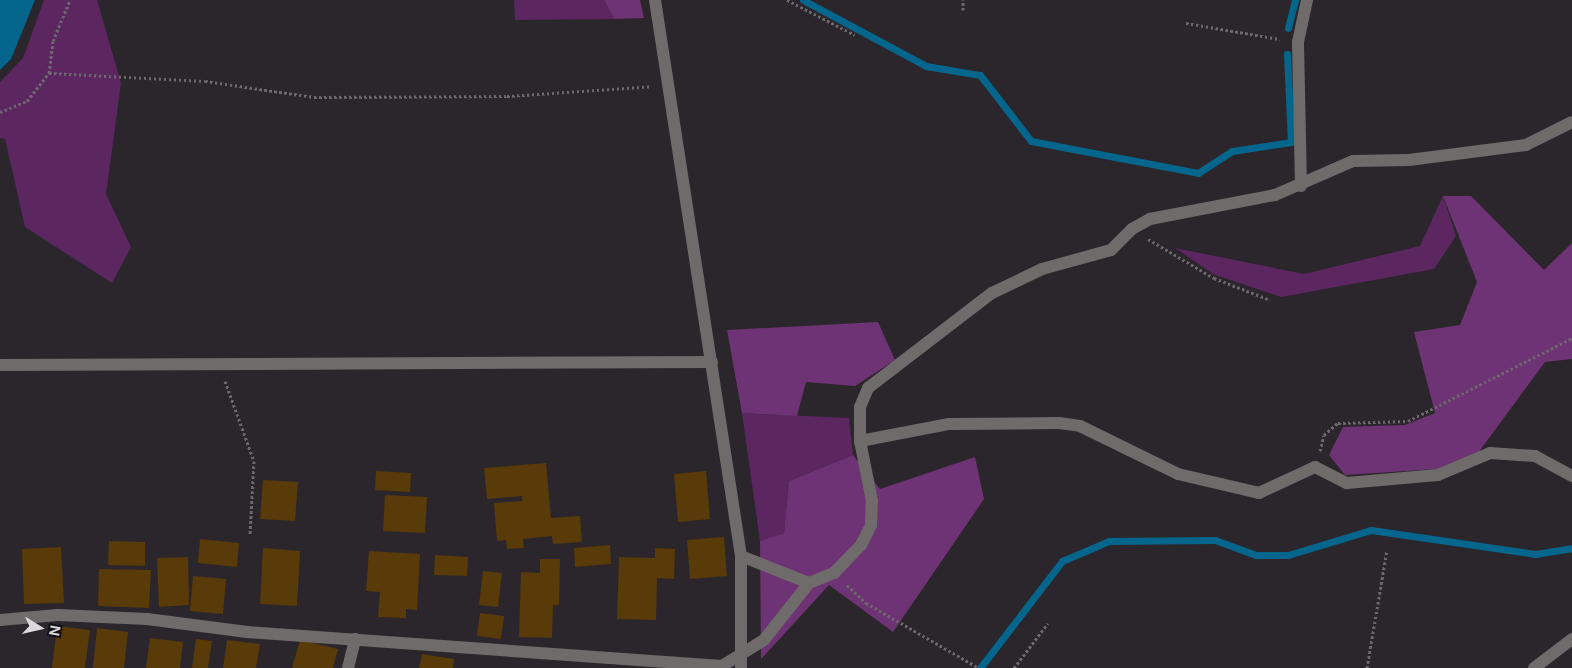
<!DOCTYPE html>
<html>
<head>
<meta charset="utf-8">
<style>
  body { margin:0 }
  #map { position:relative; width:1572px; height:668px; overflow:hidden; background:#2b262b; font-family:Inter,sans-serif }
  div>[style] { position:absolute }
  .green>* { inset:0; background:#5c2661 }
  .forest>* { inset:0; background:#6e3374 }
  .water>* { inset:0; background:#04668c }
  .stream>* { height:7px; margin:-3.5px; padding:0 3.5px; transform-origin:3.5px; border-radius:3.5px; background:#04668c }
  .building>* { inset:0; background:#593a09 }
  .path>* { height:3px; margin-top:-1.5px; transform-origin:0; background:repeating-linear-gradient(90deg,#6d686d 0 2.5px,transparent 0 5px) }
  .minor>* { height:12px; margin:-6px; padding:0 6px; transform-origin:6px; border-radius:6px; background:#6f6b6b }
  span { translate:-50% -50%; white-space:nowrap; text-align:center; line-height:1.15; -webkit-text-stroke:4px #121012; paint-order:stroke }
  .north { position:absolute; left:15px; top:603px; width:50px; height:50px; -webkit-text-stroke:4px #121012; paint-order:stroke; rotate:100deg; font-size:14px; font-weight:700; line-height:20px; text-align:center; color:#dcd8dc }
  .north::after { content:''; display:block; margin:auto; width:18px; height:22px; background:#dcd8dc; clip-path:polygon(50% 0,100% 100%,50% 72%,0 100%) }
</style>
</head>
<body>
<div id="map">
  <div class="green">
    <i style="clip-path:polygon(44px 0,97px 0,121px 83px,106px 194px,131px 247px,112px 283px,25px 227px,5px 139px,0 138px,0 82px,23px 58px)"></i>
    <i style="clip-path:polygon(514px 0,604px 0,614px 19px,515px 20px)"></i>
    <i style="clip-path:polygon(1443px 196px,1456px 236px,1434px 269px,1281px 297px,1213px 274px,1175px 248px,1304px 274px,1420px 246px)"></i>
    <i style="clip-path:polygon(742px 413px,849px 418px,853px 455px,789px 481px,784px 533px,760px 541px)"></i>
  </div>
  <div class="forest">
    <i style="clip-path:polygon(604px 0,640px 0,644px 18px,614px 19px)"></i>
    <i style="clip-path:polygon(1443px 196px,1471px 196px,1544px 270px,1572px 243px,1572px 359px,1545px 362px,1478px 453px,1437px 469px,1345px 475px,1329px 455px,1343px 427px,1405px 425px,1435px 413px,1414px 332px,1460px 325px,1477px 282px)"></i>
    <i style="clip-path:polygon(878px 322px,895px 360px,855px 386px,806px 382px,797px 416px,742px 413px,727px 330px)"></i>
    <i style="clip-path:polygon(853px 455px,880px 489px,975px 457px,984px 499px,893px 632px,829px 585px,761px 659px,760px 541px,784px 533px,789px 481px)"></i>
  </div>
  <div class="water">
    <i style="clip-path:polygon(0 0,35px 0,11px 59px,0 70px)"></i>
  </div>
  <div class="stream">
    <i style="left:803px;top:0;width:140px;rotate:28.2deg"></i>
    <i style="left:926px;top:66px;width:55px;rotate:9.5deg"></i>
    <i style="left:980px;top:75px;width:83px;rotate:52.3deg"></i>
    <i style="left:1031px;top:141px;width:170px;rotate:10.8deg"></i>
    <i style="left:1198px;top:173px;width:40px;rotate:-32.9deg"></i>
    <i style="left:1232px;top:151px;width:60px;rotate:-8.7deg"></i>
    <i style="left:1291px;top:142px;width:88px;rotate:-92.6deg"></i>
    <i style="left:1288px;top:28px;width:29px;rotate:-76deg"></i>
    <i style="left:980px;top:668px;width:135px;rotate:-52.5deg"></i>
    <i style="left:1062px;top:561px;width:51px;rotate:-23.1deg"></i>
    <i style="left:1109px;top:541px;width:106px;rotate:-0.5deg"></i>
    <i style="left:1215px;top:540px;width:44px;rotate:20.1deg"></i>
    <i style="left:1256px;top:555px;width:32px"></i>
    <i style="left:1288px;top:555px;width:87px;rotate:-16.8deg"></i>
    <i style="left:1371px;top:530px;width:166px;rotate:8.3deg"></i>
    <i style="left:1535px;top:554px;width:37px;rotate:-9deg"></i>
  </div>
  <div class="building">
    <i style="clip-path:polygon(546px 463px,551px 518px,580px 516px,582px 542px,553px 544px,552px 536px,523px 539px,524px 548px,507px 549px,506px 540px,497px 541px,494px 503px,522px 501px,522px 496px,487px 499px,484px 468px)"></i>
    <i style="clip-path:polygon(376px 471px,411px 473px,410px 492px,375px 490px)"></i>
    <i style="clip-path:polygon(706px 471px,710px 519px,678px 522px,674px 474px)"></i>
    <i style="clip-path:polygon(263px 480px,298px 482px,295px 521px,260px 519px)"></i>
    <i style="clip-path:polygon(385px 495px,427px 497px,425px 533px,383px 531px)"></i>
    <i style="clip-path:polygon(724px 537px,727px 576px,690px 579px,687px 540px)"></i>
    <i style="clip-path:polygon(200px 539px,239px 543px,237px 567px,198px 563px)"></i>
    <i style="clip-path:polygon(109px 541px,145px 542px,145px 566px,108px 565px)"></i>
    <i style="clip-path:polygon(610px 545px,611px 564px,575px 567px,574px 548px)"></i>
    <i style="clip-path:polygon(61px 547px,64px 603px,24px 604px,22px 549px)"></i>
    <i style="clip-path:polygon(263px 548px,300px 551px,297px 606px,260px 604px)"></i>
    <i style="clip-path:polygon(655px 548px,675px 549px,674px 579px,657px 578px,656px 620px,617px 619px,619px 557px,655px 558px)"></i>
    <i style="clip-path:polygon(369px 551px,420px 554px,417px 610px,406px 609px,406px 618px,378px 617px,380px 592px,366px 591px)"></i>
    <i style="clip-path:polygon(435px 555px,468px 557px,467px 576px,434px 575px)"></i>
    <i style="clip-path:polygon(188px 557px,189px 605px,159px 607px,157px 558px)"></i>
    <i style="clip-path:polygon(540px 559px,560px 559px,559px 605px,553px 605px,552px 638px,519px 637px,521px 572px,540px 573px)"></i>
    <i style="clip-path:polygon(99px 569px,151px 570px,149px 608px,98px 606px)"></i>
    <i style="clip-path:polygon(483px 571px,502px 573px,498px 607px,479px 605px)"></i>
    <i style="clip-path:polygon(193px 576px,226px 579px,223px 614px,190px 611px)"></i>
    <i style="clip-path:polygon(480px 613px,504px 616px,501px 639px,477px 636px)"></i>
    <i style="clip-path:polygon(57px 626px,90px 630px,85px 668px,52px 668px)"></i>
    <i style="clip-path:polygon(97px 628px,128px 632px,124px 668px,93px 668px)"></i>
    <i style="clip-path:polygon(150px 638px,183px 642px,180px 668px,146px 668px)"></i>
    <i style="clip-path:polygon(196px 639px,212px 641px,208px 668px,192px 668px)"></i>
    <i style="clip-path:polygon(227px 640px,260px 644px,256px 668px,223px 668px)"></i>
    <i style="clip-path:polygon(300px 640px,338px 649px,333px 668px,292px 668px)"></i>
    <i style="clip-path:polygon(422px 654px,454px 659px,453px 668px,419px 668px)"></i>
  </div>
  <div class="path">
    <i style="left:787px;top:0;width:76px;rotate:27.2deg"></i>
    <i style="left:963px;top:10px;width:10px;rotate:-90deg"></i>
    <i style="left:1186px;top:23px;width:95px;rotate:9.7deg"></i>
    <i style="left:49px;top:73px;width:156px;rotate:2.9deg"></i>
    <i style="left:205px;top:81px;width:110px;rotate:8.4deg"></i>
    <i style="left:314px;top:97px;width:193px;rotate:-0.3deg"></i>
    <i style="left:507px;top:96px;width:145px;rotate:-3.9deg"></i>
    <i style="left:0;top:112px;width:29px;rotate:-22deg"></i>
    <i style="left:27px;top:101px;width:36px;rotate:-52deg"></i>
    <i style="left:49px;top:73px;width:32px;rotate:-83deg"></i>
    <i style="left:53px;top:41px;width:44px;rotate:-67.5deg"></i>
    <i style="left:1148px;top:239px;width:77px;rotate:30.6deg"></i>
    <i style="left:1214px;top:278px;width:60px;rotate:21.4deg"></i>
    <i style="left:225px;top:381px;width:85px;rotate:70.1deg"></i>
    <i style="left:254px;top:461px;width:73px;rotate:93.1deg"></i>
    <i style="left:1320px;top:451px;width:16px;rotate:-76deg"></i>
    <i style="left:1324px;top:435px;width:18px;rotate:-41deg"></i>
    <i style="left:1338px;top:423px;width:70px;rotate:-1.6deg"></i>
    <i style="left:1408px;top:421px;width:184px;rotate:-26.8deg"></i>
    <i style="left:847px;top:585px;width:26px;rotate:43deg"></i>
    <i style="left:866px;top:603px;width:130px;rotate:29.9deg"></i>
    <i style="left:1014px;top:668px;width:56px;rotate:-52.9deg"></i>
    <i style="left:1367px;top:668px;width:120px;rotate:-80.4deg"></i>
  </div>
  <div class="minor">
    <i style="left:655px;top:0;width:563px;rotate:81.21deg"></i>
    <i style="left:741px;top:556px;width:112px;rotate:90deg"></i>
    <i style="left:1301px;top:186px;width:144px;rotate:-91.2deg"></i>
    <i style="left:1298px;top:42px;width:43px;rotate:-77.9deg"></i>
    <i style="left:0;top:365px;width:712px;rotate:-0.24deg"></i>
    <i style="left:860px;top:441px;width:91px;rotate:-10.8deg"></i>
    <i style="left:949px;top:424px;width:110px;rotate:-0.5deg"></i>
    <i style="left:1059px;top:423px;width:21px;rotate:8deg"></i>
    <i style="left:1080px;top:426px;width:109px;rotate:26.1deg"></i>
    <i style="left:1178px;top:474px;width:83px;rotate:13.2deg"></i>
    <i style="left:1259px;top:493px;width:62px;rotate:-24.9deg"></i>
    <i style="left:1315px;top:467px;width:36px;rotate:27deg"></i>
    <i style="left:1347px;top:483px;width:91px;rotate:-5deg"></i>
    <i style="left:1438px;top:475px;width:56px;rotate:-22.9deg"></i>
    <i style="left:1490px;top:453px;width:45px;rotate:3.8deg"></i>
    <i style="left:1535px;top:456px;width:42px;rotate:28.4deg"></i>
    <i style="left:741px;top:556px;width:73px;rotate:21.7deg"></i>
    <i style="left:0;top:620px;width:58px;rotate:-4.9deg"></i>
    <i style="left:58px;top:615px;width:89px;rotate:2.6deg"></i>
    <i style="left:147px;top:619px;width:101px;rotate:7.4deg"></i>
    <i style="left:247px;top:632px;width:476px;rotate:4.1deg"></i>
    <i style="left:722px;top:666px;width:49px;rotate:-31.8deg"></i>
    <i style="left:764px;top:640px;width:73px;rotate:-51.7deg"></i>
    <i style="left:809px;top:583px;width:27px;rotate:-22deg"></i>
    <i style="left:834px;top:573px;width:39px;rotate:-46deg"></i>
    <i style="left:861px;top:545px;width:22px;rotate:-63deg"></i>
    <i style="left:871px;top:525px;width:24px;rotate:-88deg"></i>
    <i style="left:872px;top:501px;width:61px;rotate:-101.3deg"></i>
    <i style="left:860px;top:441px;width:34px;rotate:-90deg"></i>
    <i style="left:860px;top:407px;width:21px;rotate:-67deg"></i>
    <i style="left:868px;top:388px;width:156px;rotate:-37.5deg"></i>
    <i style="left:992px;top:293px;width:55px;rotate:-25.6deg"></i>
    <i style="left:1042px;top:269px;width:72px;rotate:-15.4deg"></i>
    <i style="left:1111px;top:250px;width:30px;rotate:-45deg"></i>
    <i style="left:1132px;top:229px;width:21px;rotate:-29deg"></i>
    <i style="left:1150px;top:219px;width:127px;rotate:-10.9deg"></i>
    <i style="left:1275px;top:195px;width:85px;rotate:-23.6deg"></i>
    <i style="left:1353px;top:161px;width:56px;rotate:-1deg"></i>
    <i style="left:1409px;top:160px;width:118px;rotate:-7.3deg"></i>
    <i style="left:1526px;top:145px;width:51px;rotate:-26.6deg"></i>
    <i style="left:348px;top:668px;width:30px;rotate:-76deg"></i>
    <i style="left:1534px;top:668px;width:48px;rotate:-37.3deg"></i>
  </div>
  <div class="north">N</div>
</div>
</body>
</html>
